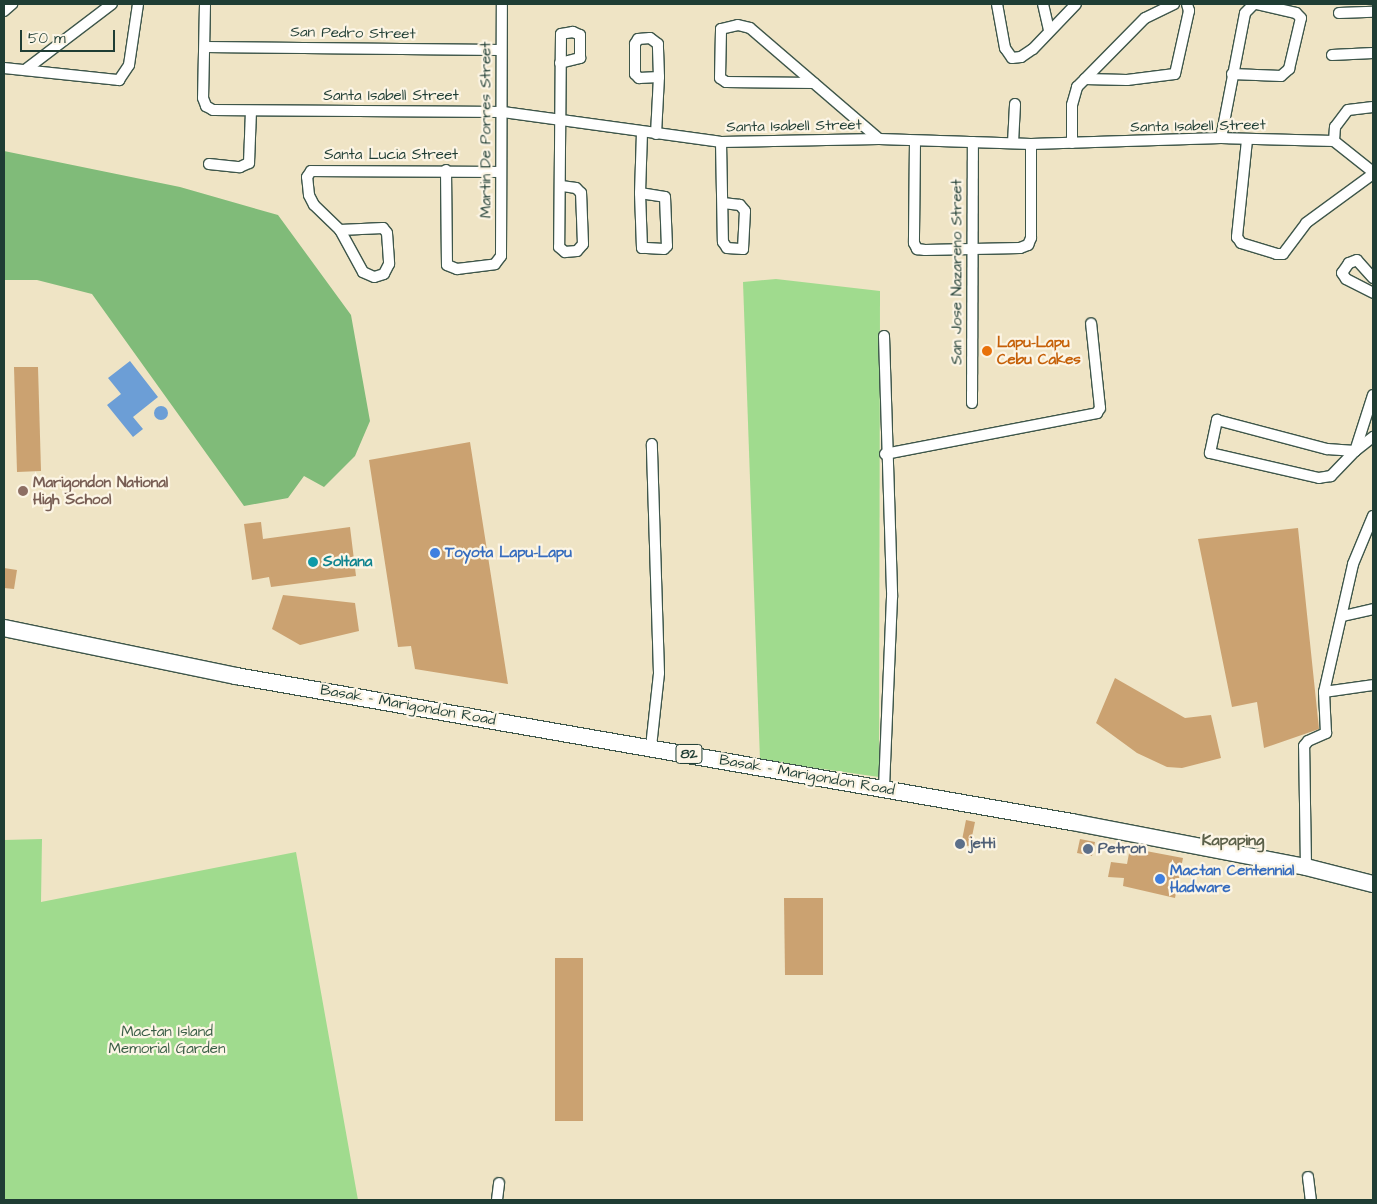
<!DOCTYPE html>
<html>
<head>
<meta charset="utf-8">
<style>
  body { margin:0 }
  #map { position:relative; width:1377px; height:1204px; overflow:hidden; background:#efe4c5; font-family:"Architects Daughter",sans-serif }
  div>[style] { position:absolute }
  .green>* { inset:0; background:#a0db8e }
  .forest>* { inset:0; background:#80bb79 }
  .water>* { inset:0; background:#6c9ed6 }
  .round { border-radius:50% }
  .building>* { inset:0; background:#cba271 }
  .roads { filter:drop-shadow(1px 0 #3e564a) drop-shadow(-1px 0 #3e564a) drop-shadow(0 1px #3e564a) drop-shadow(0 -1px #3e564a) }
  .street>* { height:10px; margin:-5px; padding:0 5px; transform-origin:5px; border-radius:5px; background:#fff }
  .primary>* { height:16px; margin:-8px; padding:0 8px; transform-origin:8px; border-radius:8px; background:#fff }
  .dots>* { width:14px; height:14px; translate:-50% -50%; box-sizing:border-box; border:2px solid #fcf5e5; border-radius:50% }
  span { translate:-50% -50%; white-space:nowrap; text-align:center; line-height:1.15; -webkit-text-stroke:4.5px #fcf5e5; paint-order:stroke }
  .shield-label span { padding:1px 4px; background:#fcf5e5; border:1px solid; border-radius:4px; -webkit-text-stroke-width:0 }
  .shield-label { font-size:14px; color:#1f3d34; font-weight:700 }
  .street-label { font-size:15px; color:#1f3d34 }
  .food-label { font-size:15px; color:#c56008; font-weight:700 }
  .left { translate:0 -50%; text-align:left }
  .education-label { font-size:15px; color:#785e54; font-weight:700 }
  .shop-label { font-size:15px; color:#366cbe; font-weight:700 }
  .culture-label { font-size:15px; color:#0d838f; font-weight:700 }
  .service-label { font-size:15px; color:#4e5e75; font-weight:700 }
  .park-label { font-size:15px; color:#395d46 }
  .neighbourhood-label { font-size:16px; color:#5b6049; font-weight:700 }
  .frame { position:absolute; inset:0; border:5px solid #1f3d34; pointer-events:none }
  .scale { position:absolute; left:20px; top:30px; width:95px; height:22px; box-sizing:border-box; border:2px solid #1f3d34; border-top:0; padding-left:6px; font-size:15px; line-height:18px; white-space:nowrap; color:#1f3d34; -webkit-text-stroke:4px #fcf5e5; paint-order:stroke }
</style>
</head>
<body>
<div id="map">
  <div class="green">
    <i style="clip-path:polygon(776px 279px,880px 291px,879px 777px,760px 760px,743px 282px)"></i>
    <i style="clip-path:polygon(42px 839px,41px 902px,296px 852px,358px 1200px,4px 1200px,4px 840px)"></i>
  </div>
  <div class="forest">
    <i style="clip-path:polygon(4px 151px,180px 187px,278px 215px,351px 315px,370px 421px,355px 456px,324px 487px,304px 476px,288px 498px,244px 506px,92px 294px,37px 280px,4px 280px)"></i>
  </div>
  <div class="water">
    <i style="clip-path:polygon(130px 361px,158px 397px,133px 417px,143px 429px,133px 437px,107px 405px,121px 394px,108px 378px)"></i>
    <i class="round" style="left:154px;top:406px;width:14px;height:14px"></i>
  </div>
  <div class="building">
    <i style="clip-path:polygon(14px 367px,38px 367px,41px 471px,17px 472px)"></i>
    <i style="clip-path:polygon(470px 442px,508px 684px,415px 669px,411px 646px,398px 647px,369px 460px)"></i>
    <i style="clip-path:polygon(261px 522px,263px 539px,350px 527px,356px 576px,271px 587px,269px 577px,252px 580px,244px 524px)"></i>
    <i style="clip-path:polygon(1298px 528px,1319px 729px,1264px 748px,1257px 702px,1232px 707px,1198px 539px)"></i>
    <i style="clip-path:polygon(4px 568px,17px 570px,14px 589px,4px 588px)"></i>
    <i style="clip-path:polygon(283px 595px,355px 603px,359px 631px,300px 645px,272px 629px)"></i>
    <i style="clip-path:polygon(1115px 678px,1185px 718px,1211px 715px,1221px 758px,1182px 768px,1167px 767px,1137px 753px,1096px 723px)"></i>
    <i style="clip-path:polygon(966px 820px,975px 822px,970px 846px,961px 845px)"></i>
    <i style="clip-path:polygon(1080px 839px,1095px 842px,1092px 856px,1077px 853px)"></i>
    <i style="clip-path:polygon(1130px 848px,1183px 858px,1175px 898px,1123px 886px,1124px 878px,1108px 877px,1111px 862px,1127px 864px)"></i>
    <i style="clip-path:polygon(784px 898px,823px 898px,823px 975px,785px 975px)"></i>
    <i style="clip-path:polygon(555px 958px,583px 958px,583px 1121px,555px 1121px)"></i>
  </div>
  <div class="roads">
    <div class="street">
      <i style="left:205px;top:4px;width:94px;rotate:91.2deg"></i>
      <i style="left:203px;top:98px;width:9px;rotate:69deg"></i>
      <i style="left:206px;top:106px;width:8px;rotate:30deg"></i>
      <i style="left:213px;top:110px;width:290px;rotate:0.4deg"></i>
      <i style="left:503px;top:112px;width:220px;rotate:7.8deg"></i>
      <i style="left:721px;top:142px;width:158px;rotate:-1.1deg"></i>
      <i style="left:879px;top:139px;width:152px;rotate:1.9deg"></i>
      <i style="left:1031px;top:144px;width:190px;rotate:-1.8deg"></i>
      <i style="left:1221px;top:138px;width:113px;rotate:1.5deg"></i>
      <i style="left:1334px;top:141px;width:50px;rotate:38.5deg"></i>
      <i style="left:997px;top:4px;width:45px;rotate:79.7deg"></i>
      <i style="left:1005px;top:48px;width:12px;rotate:55deg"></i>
      <i style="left:1012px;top:58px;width:9px;rotate:-6deg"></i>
      <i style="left:1021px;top:57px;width:14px;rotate:-34deg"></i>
      <i style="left:1033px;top:49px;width:62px;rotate:-46.3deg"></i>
      <i style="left:1043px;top:4px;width:27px;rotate:77deg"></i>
      <i style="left:1174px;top:4px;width:32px;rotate:154deg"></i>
      <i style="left:1145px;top:18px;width:86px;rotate:134.5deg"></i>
      <i style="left:1085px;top:79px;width:42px;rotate:1.4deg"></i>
      <i style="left:1127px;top:80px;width:48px;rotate:-7.1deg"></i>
      <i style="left:1175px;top:74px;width:65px;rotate:-77.5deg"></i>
      <i style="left:1189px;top:11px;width:7px;rotate:-106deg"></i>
      <i style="left:4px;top:11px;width:11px;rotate:-41deg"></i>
      <i style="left:1339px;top:13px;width:34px;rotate:-2deg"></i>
      <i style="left:205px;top:47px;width:295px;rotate:0.6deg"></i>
      <i style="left:1332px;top:55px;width:41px;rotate:-2.8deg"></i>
      <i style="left:560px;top:63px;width:21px;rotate:-14deg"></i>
      <i style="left:580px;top:58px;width:23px;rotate:-90deg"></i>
      <i style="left:580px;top:35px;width:8px;rotate:-157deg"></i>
      <i style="left:573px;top:32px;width:12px;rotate:171deg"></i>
      <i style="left:561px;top:34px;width:213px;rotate:90.5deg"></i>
      <i style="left:559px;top:247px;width:8px;rotate:40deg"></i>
      <i style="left:565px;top:252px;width:12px;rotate:-5deg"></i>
      <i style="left:577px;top:251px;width:9px;rotate:-49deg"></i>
      <i style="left:583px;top:244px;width:51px;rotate:-92.2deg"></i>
      <i style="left:581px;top:193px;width:7px;rotate:-135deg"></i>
      <i style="left:576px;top:188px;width:15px;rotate:-172deg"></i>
      <i style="left:4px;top:68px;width:116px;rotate:6deg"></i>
      <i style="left:119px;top:80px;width:18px;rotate:-56deg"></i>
      <i style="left:129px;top:65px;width:62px;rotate:-81.6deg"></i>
      <i style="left:25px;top:70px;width:109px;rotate:-37.2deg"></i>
      <i style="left:1232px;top:74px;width:49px;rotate:2.3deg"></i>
      <i style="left:1281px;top:76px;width:11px;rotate:-41deg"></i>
      <i style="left:1289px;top:69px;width:52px;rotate:-76.8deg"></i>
      <i style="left:1301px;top:18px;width:7px;rotate:-135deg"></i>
      <i style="left:1296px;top:13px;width:41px;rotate:-167.3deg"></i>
      <i style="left:814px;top:83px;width:88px;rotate:-179.3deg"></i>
      <i style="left:726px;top:82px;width:7px;rotate:-146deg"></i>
      <i style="left:720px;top:78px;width:49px;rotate:-88.8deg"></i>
      <i style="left:721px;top:29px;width:17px;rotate:-13deg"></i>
      <i style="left:738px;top:25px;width:12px;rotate:14deg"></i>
      <i style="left:750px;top:28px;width:170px;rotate:40.7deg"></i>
      <i style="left:656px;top:134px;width:57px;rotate:-87deg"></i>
      <i style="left:659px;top:77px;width:33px;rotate:-92deg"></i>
      <i style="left:658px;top:44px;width:10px;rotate:-143deg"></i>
      <i style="left:650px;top:38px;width:12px;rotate:175deg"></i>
      <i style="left:638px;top:39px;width:6px;rotate:121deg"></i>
      <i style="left:635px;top:44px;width:30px;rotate:90deg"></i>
      <i style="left:635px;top:74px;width:6px;rotate:45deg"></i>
      <i style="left:639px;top:78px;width:20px;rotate:-3deg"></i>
      <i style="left:1221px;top:138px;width:127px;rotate:-79.1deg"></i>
      <i style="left:1245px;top:13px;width:13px;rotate:-45deg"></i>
      <i style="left:1247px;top:140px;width:98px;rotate:95.9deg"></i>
      <i style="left:1237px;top:237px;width:7px;rotate:56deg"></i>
      <i style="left:1241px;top:243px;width:37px;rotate:17deg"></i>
      <i style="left:1276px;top:254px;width:7px"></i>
      <i style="left:1283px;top:254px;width:39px;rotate:-53deg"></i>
      <i style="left:1306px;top:223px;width:83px;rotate:-36.2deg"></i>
      <i style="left:915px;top:141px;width:102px;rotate:90.6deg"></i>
      <i style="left:914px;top:243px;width:7px;rotate:63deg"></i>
      <i style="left:917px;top:249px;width:8px;rotate:7deg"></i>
      <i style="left:925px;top:250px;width:95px;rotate:-1.2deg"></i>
      <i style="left:1020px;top:248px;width:9px;rotate:-21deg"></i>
      <i style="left:1028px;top:245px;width:8px;rotate:-67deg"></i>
      <i style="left:1031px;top:238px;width:94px;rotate:-90deg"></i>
      <i style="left:1334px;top:141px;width:14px;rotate:-86deg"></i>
      <i style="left:1335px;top:127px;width:21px;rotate:-53deg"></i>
      <i style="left:1348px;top:110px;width:25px;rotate:-7deg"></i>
      <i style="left:721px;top:142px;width:100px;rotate:88.9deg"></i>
      <i style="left:723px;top:242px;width:7px;rotate:56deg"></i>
      <i style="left:727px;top:248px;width:16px;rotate:4deg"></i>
      <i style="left:743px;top:249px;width:38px;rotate:-87deg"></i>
      <i style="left:745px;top:211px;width:8px;rotate:-130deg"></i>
      <i style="left:740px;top:205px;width:17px;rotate:-173deg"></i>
      <i style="left:1013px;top:143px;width:39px;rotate:-87deg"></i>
      <i style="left:1072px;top:143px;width:38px;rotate:-90deg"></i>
      <i style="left:1072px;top:105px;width:19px;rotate:-74deg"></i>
      <i style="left:1077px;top:87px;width:11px;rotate:-45deg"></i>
      <i style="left:209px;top:164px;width:31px;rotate:6deg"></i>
      <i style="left:240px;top:167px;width:10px;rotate:-24deg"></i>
      <i style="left:249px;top:163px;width:52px;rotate:-87.8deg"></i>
      <i style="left:446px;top:170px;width:95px;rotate:89.4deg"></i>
      <i style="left:447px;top:265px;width:11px;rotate:22deg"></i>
      <i style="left:457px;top:269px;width:38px;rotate:-7deg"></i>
      <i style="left:495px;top:264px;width:10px;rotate:-53deg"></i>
      <i style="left:501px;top:256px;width:252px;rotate:-89.8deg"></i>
      <i style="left:640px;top:193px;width:25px;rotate:9deg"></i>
      <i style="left:665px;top:197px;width:49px;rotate:87.7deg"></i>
      <i style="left:667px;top:246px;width:4px;rotate:135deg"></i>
      <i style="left:664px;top:249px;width:22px;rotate:-177deg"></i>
      <i style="left:642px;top:248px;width:55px;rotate:-92.1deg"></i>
      <i style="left:640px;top:193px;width:61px;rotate:-88.1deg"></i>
      <i style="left:340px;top:230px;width:43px;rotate:-2.7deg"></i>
      <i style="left:383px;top:228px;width:6px;rotate:51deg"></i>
      <i style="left:387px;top:233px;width:31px;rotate:86deg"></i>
      <i style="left:389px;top:264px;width:11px;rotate:117deg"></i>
      <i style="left:384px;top:274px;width:10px;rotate:163deg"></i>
      <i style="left:374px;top:277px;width:12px;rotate:-156deg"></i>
      <i style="left:363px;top:272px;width:48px;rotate:-118.7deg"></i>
      <i style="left:340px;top:230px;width:36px;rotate:-136deg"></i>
      <i style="left:314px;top:205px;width:11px;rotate:-117deg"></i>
      <i style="left:309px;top:195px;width:18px;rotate:-96deg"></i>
      <i style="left:307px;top:177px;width:7px;rotate:-56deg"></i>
      <i style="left:311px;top:171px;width:189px;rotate:0.3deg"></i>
      <i style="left:1373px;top:278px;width:24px;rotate:-132deg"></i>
      <i style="left:1357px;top:260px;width:9px;rotate:159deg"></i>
      <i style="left:1349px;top:263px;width:12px;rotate:125deg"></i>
      <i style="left:1342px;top:273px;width:7px;rotate:56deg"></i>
      <i style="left:1346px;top:279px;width:30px;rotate:27deg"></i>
      <i style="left:884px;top:336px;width:261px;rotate:88.2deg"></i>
      <i style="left:892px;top:597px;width:191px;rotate:92.4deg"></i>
      <i style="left:1373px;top:395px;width:59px;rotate:107.8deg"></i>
      <i style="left:1355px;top:451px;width:35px;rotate:134deg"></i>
      <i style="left:1331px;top:476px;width:12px;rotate:171deg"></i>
      <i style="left:1319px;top:478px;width:112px;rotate:-167.1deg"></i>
      <i style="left:1210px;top:453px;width:34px;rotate:-78deg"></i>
      <i style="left:1217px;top:420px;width:114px;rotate:14.8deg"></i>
      <i style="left:1327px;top:449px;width:28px;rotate:4deg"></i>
      <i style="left:1355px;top:451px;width:23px;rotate:-38deg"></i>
      <i style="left:972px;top:403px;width:261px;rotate:-89.8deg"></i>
      <i style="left:885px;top:454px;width:216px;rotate:-10.9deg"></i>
      <i style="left:1097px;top:413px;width:6px;rotate:-59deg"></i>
      <i style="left:1100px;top:408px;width:85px;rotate:-96deg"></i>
      <i style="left:1343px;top:616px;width:31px;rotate:-13deg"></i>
      <i style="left:1324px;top:692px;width:49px;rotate:-8.1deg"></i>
      <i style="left:651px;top:747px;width:74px;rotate:-83.8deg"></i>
      <i style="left:659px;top:673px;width:229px;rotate:-91.8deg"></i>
      <i style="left:1306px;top:867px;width:121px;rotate:-90.9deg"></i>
      <i style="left:1304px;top:746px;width:6px;rotate:-51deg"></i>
      <i style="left:1308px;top:741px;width:20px;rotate:-24deg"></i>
      <i style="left:1326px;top:733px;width:41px;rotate:-92.8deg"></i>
      <i style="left:1324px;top:692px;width:131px;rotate:-77.2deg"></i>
      <i style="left:1353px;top:564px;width:52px;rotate:-67.4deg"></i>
      <i style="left:1308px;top:1177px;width:23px;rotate:83deg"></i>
      <i style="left:497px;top:1200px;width:17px;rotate:-83deg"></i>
    </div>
    <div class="primary">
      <i style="left:4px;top:628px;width:237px;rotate:11.7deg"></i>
      <i style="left:236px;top:676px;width:849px;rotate:9.91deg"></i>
      <i style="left:1072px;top:822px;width:238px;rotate:10.9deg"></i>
      <i style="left:1306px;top:867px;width:69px;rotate:14.2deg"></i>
    </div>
  </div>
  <div class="dots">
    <i style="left:987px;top:351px;background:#e8710a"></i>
    <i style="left:23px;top:491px;background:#8d6e63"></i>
    <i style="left:435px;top:553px;background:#3f7fe0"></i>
    <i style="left:313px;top:562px;background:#0f9aa8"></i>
    <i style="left:960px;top:844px;background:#5c6f8a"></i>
    <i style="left:1088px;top:849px;background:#5c6f8a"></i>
    <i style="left:1160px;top:879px;background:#3f7fe0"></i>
  </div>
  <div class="shield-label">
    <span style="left:689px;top:754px">82</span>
  </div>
  <div class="street-label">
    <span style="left:353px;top:33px;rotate:1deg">San Pedro Street</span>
    <span style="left:391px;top:96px">Santa Isabell Street</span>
    <span style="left:794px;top:126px;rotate:-1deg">Santa Isabell Street</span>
    <span style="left:1198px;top:126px;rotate:-1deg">Santa Isabell Street</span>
    <span style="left:486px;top:130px;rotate:-90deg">Martin De Porres Street</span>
    <span style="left:391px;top:155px">Santa Lucia Street</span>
    <span style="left:957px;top:272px;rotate:-90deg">San Jose Nazareno Street</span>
    <span style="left:408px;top:705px;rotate:10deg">Basak - Marigondon Road</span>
    <span style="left:807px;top:775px;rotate:10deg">Basak - Marigondon Road</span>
  </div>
  <div class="food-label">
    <span class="left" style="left:997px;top:351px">Lapu-Lapu<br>Cebu Cakes</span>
  </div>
  <div class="education-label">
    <span class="left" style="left:33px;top:491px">Marigondon National<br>High School</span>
  </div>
  <div class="shop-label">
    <span class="left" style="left:445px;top:553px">Toyota Lapu-Lapu</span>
    <span class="left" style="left:1170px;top:879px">Mactan Centennial<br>Hadware</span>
  </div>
  <div class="culture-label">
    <span class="left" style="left:323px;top:562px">Soltana</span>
  </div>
  <div class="service-label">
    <span class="left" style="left:970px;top:844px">jetti</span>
    <span class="left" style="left:1098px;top:849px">Petron</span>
  </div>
  <div class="park-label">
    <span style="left:167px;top:1040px">Mactan Island<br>Memorial Garden</span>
  </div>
  <div class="neighbourhood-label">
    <span style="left:1233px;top:840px">Kapaping</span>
  </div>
  <div class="frame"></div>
  <div class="scale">50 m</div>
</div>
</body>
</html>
